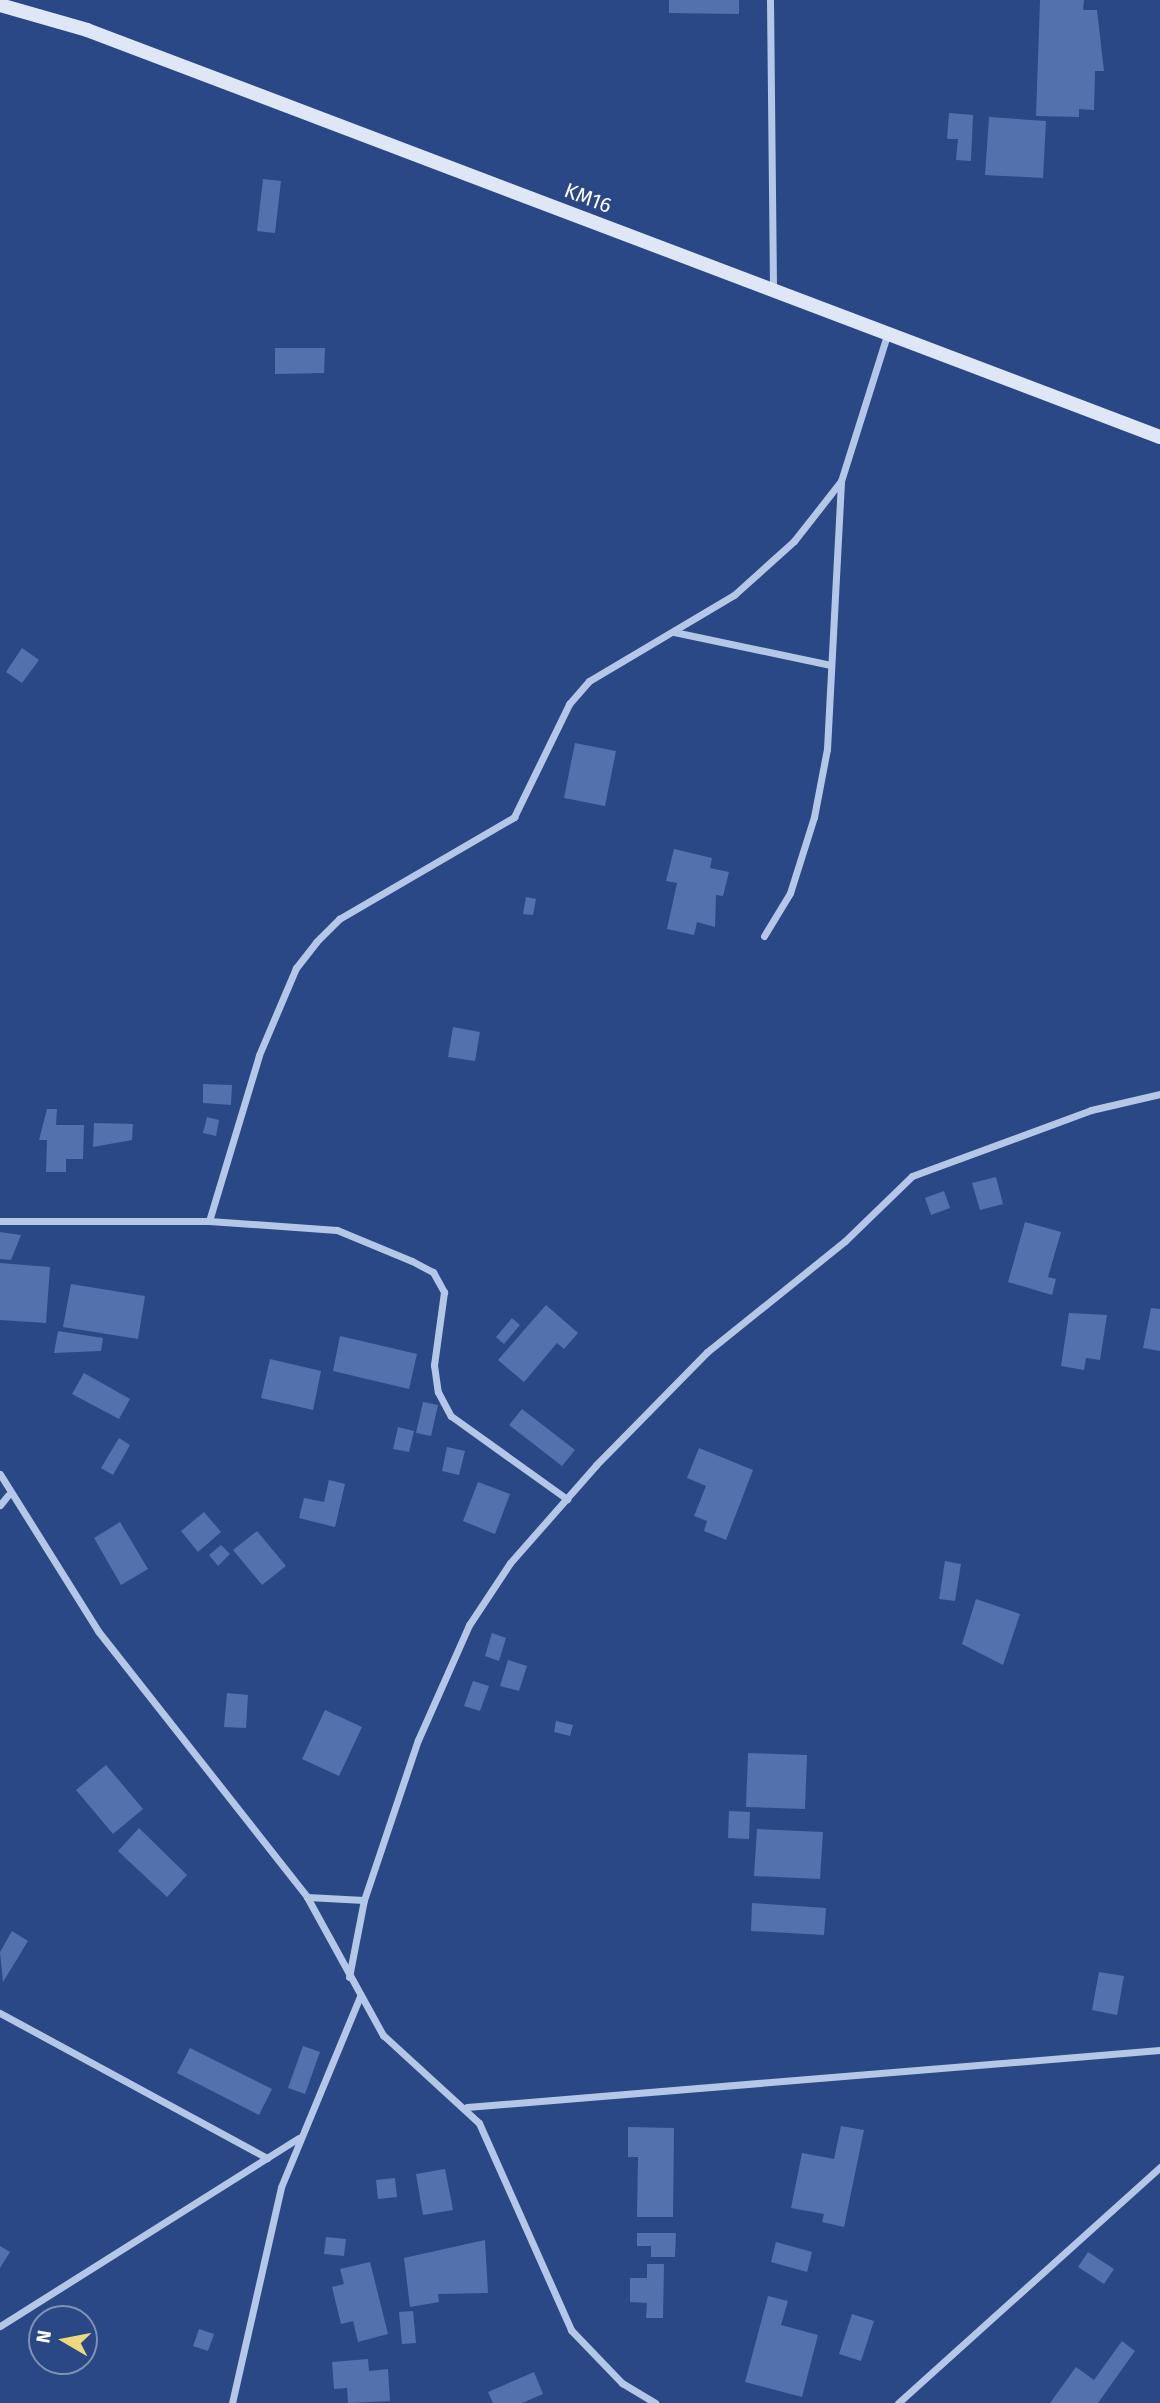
<!DOCTYPE html>
<html>
<head>
<meta charset="utf-8">
<style>
  body { margin:0 }
  #map { position:relative; width:1160px; height:2403px; overflow:hidden; background:#2a4886; font-family:"Fira Sans",sans-serif }
  div>[style] { position:absolute }
  .building>* { inset:0; background:#5371ad }
  .street>* { height:7px; margin:-3.5px; padding:0 3.5px; transform-origin:3.5px; border-radius:3.5px; background:#b5c7e7 }
  .secondary>* { height:14px; margin:-7px; padding:0 7px; transform-origin:7px; border-radius:7px; background:#dfe7f7 }
  span { translate:-50% -50%; white-space:nowrap; text-align:center; line-height:1.15; -webkit-text-stroke:5px #2a4886; paint-order:stroke }
  .street-label { font-size:21px; color:#fff }
  .north { position:absolute; left:28px; top:2305px; width:70px; height:70px; box-sizing:border-box; background:#2a4886; border:2px solid #7f91b6; border-radius:50%; rotate:280deg; font-size:19px; font-weight:700; line-height:28px; text-align:center; color:#fff }
  .north::after { content:''; display:block; margin:auto; width:24px; height:32px; background:#eed97d; clip-path:polygon(50% 0,100% 100%,50% 72%,0 100%) }
</style>
</head>
<body>
<div id="map">
  <div class="building">
    <i style="clip-path:polygon(669px 0,739px 0,739px 14px,669px 13px)"></i>
    <i style="clip-path:polygon(1040px 0,1084px 0,1083px 10px,1097px 10px,1104px 71px,1095px 71px,1094px 110px,1079px 109px,1079px 117px,1036px 116px)"></i>
    <i style="clip-path:polygon(949px 113px,973px 115px,971px 161px,956px 160px,958px 139px,947px 139px)"></i>
    <i style="clip-path:polygon(989px 117px,1046px 121px,1043px 178px,985px 175px)"></i>
    <i style="clip-path:polygon(263px 179px,281px 181px,275px 233px,257px 231px)"></i>
    <i style="clip-path:polygon(275px 348px,325px 348px,324px 373px,275px 374px)"></i>
    <i style="clip-path:polygon(22px 648px,39px 660px,22px 683px,6px 672px)"></i>
    <i style="clip-path:polygon(575px 743px,616px 751px,605px 806px,564px 798px)"></i>
    <i style="clip-path:polygon(674px 849px,712px 858px,710px 868px,729px 872px,723px 896px,716px 895px,715px 927px,697px 922px,694px 935px,667px 929px,677px 883px,666px 881px)"></i>
    <i style="clip-path:polygon(526px 897px,536px 899px,533px 915px,523px 914px)"></i>
    <i style="clip-path:polygon(453px 1027px,480px 1032px,475px 1061px,448px 1057px)"></i>
    <i style="clip-path:polygon(203px 1084px,232px 1085px,231px 1105px,203px 1103px)"></i>
    <i style="clip-path:polygon(47px 1109px,57px 1109px,56px 1125px,84px 1125px,83px 1159px,66px 1159px,66px 1172px,46px 1172px,47px 1140px,39px 1140px)"></i>
    <i style="clip-path:polygon(207px 1117px,219px 1120px,216px 1136px,203px 1133px)"></i>
    <i style="clip-path:polygon(94px 1123px,133px 1124px,132px 1140px,93px 1147px)"></i>
    <i style="clip-path:polygon(996px 1177px,1003px 1204px,980px 1210px,972px 1183px)"></i>
    <i style="clip-path:polygon(944px 1191px,950px 1208px,931px 1215px,925px 1198px)"></i>
    <i style="clip-path:polygon(1025px 1222px,1061px 1232px,1048px 1277px,1056px 1279px,1052px 1295px,1008px 1282px)"></i>
    <i style="clip-path:polygon(0 1232px,21px 1235px,11px 1260px,0 1259px)"></i>
    <i style="clip-path:polygon(0 1263px,50px 1267px,46px 1323px,0 1320px)"></i>
    <i style="clip-path:polygon(71px 1284px,145px 1296px,138px 1339px,63px 1327px)"></i>
    <i style="clip-path:polygon(546px 1305px,578px 1333px,564px 1349px,557px 1343px,524px 1382px,498px 1360px)"></i>
    <i style="clip-path:polygon(1151px 1308px,1160px 1309px,1160px 1351px,1143px 1348px)"></i>
    <i style="clip-path:polygon(1069px 1313px,1107px 1315px,1100px 1360px,1086px 1358px,1084px 1370px,1061px 1366px)"></i>
    <i style="clip-path:polygon(512px 1318px,520px 1325px,504px 1344px,496px 1337px)"></i>
    <i style="clip-path:polygon(58px 1331px,103px 1338px,101px 1351px,54px 1353px)"></i>
    <i style="clip-path:polygon(340px 1336px,417px 1354px,409px 1389px,333px 1371px)"></i>
    <i style="clip-path:polygon(270px 1359px,321px 1371px,313px 1410px,261px 1398px)"></i>
    <i style="clip-path:polygon(84px 1373px,130px 1399px,119px 1419px,72px 1394px)"></i>
    <i style="clip-path:polygon(423px 1402px,438px 1405px,431px 1436px,416px 1433px)"></i>
    <i style="clip-path:polygon(522px 1409px,575px 1450px,562px 1466px,509px 1425px)"></i>
    <i style="clip-path:polygon(398px 1427px,414px 1431px,409px 1452px,393px 1449px)"></i>
    <i style="clip-path:polygon(119px 1438px,130px 1445px,113px 1475px,101px 1468px)"></i>
    <i style="clip-path:polygon(447px 1447px,465px 1451px,459px 1475px,442px 1471px)"></i>
    <i style="clip-path:polygon(699px 1448px,753px 1470px,726px 1540px,704px 1531px,707px 1521px,694px 1516px,706px 1486px,687px 1478px)"></i>
    <i style="clip-path:polygon(329px 1480px,345px 1484px,335px 1527px,299px 1518px,304px 1498px,324px 1502px)"></i>
    <i style="clip-path:polygon(478px 1482px,510px 1494px,495px 1534px,463px 1521px)"></i>
    <i style="clip-path:polygon(204px 1512px,221px 1532px,198px 1552px,181px 1531px)"></i>
    <i style="clip-path:polygon(120px 1522px,148px 1569px,121px 1585px,94px 1538px)"></i>
    <i style="clip-path:polygon(257px 1531px,286px 1566px,262px 1585px,233px 1550px)"></i>
    <i style="clip-path:polygon(221px 1545px,230px 1554px,218px 1566px,209px 1555px)"></i>
    <i style="clip-path:polygon(945px 1561px,961px 1564px,955px 1601px,939px 1599px)"></i>
    <i style="clip-path:polygon(976px 1599px,1020px 1614px,1003px 1665px,962px 1644px)"></i>
    <i style="clip-path:polygon(492px 1633px,506px 1638px,499px 1661px,485px 1656px)"></i>
    <i style="clip-path:polygon(508px 1660px,527px 1666px,519px 1691px,500px 1686px)"></i>
    <i style="clip-path:polygon(473px 1681px,489px 1686px,480px 1711px,464px 1706px)"></i>
    <i style="clip-path:polygon(227px 1693px,248px 1695px,246px 1728px,224px 1727px)"></i>
    <i style="clip-path:polygon(325px 1710px,362px 1727px,339px 1776px,302px 1759px)"></i>
    <i style="clip-path:polygon(556px 1721px,573px 1725px,570px 1736px,554px 1732px)"></i>
    <i style="clip-path:polygon(748px 1753px,807px 1755px,805px 1809px,746px 1807px)"></i>
    <i style="clip-path:polygon(106px 1765px,143px 1809px,113px 1834px,76px 1790px)"></i>
    <i style="clip-path:polygon(729px 1811px,750px 1812px,749px 1839px,728px 1838px)"></i>
    <i style="clip-path:polygon(139px 1828px,187px 1875px,167px 1897px,118px 1851px)"></i>
    <i style="clip-path:polygon(757px 1829px,823px 1832px,820px 1879px,754px 1876px)"></i>
    <i style="clip-path:polygon(752px 1903px,826px 1908px,824px 1935px,751px 1931px)"></i>
    <i style="clip-path:polygon(12px 1931px,28px 1941px,3px 1982px,0 1952px)"></i>
    <i style="clip-path:polygon(1099px 1972px,1124px 1976px,1117px 2015px,1092px 2010px)"></i>
    <i style="clip-path:polygon(303px 2046px,320px 2052px,305px 2094px,288px 2088px)"></i>
    <i style="clip-path:polygon(190px 2048px,272px 2089px,259px 2115px,177px 2073px)"></i>
    <i style="clip-path:polygon(841px 2126px,864px 2130px,844px 2227px,822px 2222px,824px 2214px,791px 2208px,802px 2153px,834px 2159px)"></i>
    <i style="clip-path:polygon(628px 2127px,674px 2128px,673px 2217px,637px 2217px,638px 2157px,628px 2157px)"></i>
    <i style="clip-path:polygon(445px 2169px,453px 2210px,423px 2215px,416px 2174px)"></i>
    <i style="clip-path:polygon(395px 2178px,397px 2197px,378px 2199px,376px 2180px)"></i>
    <i style="clip-path:polygon(637px 2233px,676px 2233px,675px 2257px,651px 2257px,651px 2246px,637px 2246px)"></i>
    <i style="clip-path:polygon(326px 2237px,346px 2239px,344px 2256px,324px 2254px)"></i>
    <i style="clip-path:polygon(485px 2240px,488px 2293px,438px 2294px,439px 2302px,410px 2307px,404px 2258px)"></i>
    <i style="clip-path:polygon(776px 2242px,812px 2252px,807px 2272px,771px 2262px)"></i>
    <i style="clip-path:polygon(0 2246px,10px 2252px,0 2268px)"></i>
    <i style="clip-path:polygon(1088px 2252px,1114px 2269px,1104px 2284px,1078px 2267px)"></i>
    <i style="clip-path:polygon(370px 2262px,388px 2334px,358px 2342px,353px 2321px,341px 2324px,332px 2287px,344px 2284px,340px 2269px)"></i>
    <i style="clip-path:polygon(647px 2264px,664px 2264px,663px 2318px,646px 2318px,647px 2303px,630px 2302px,630px 2278px,647px 2278px)"></i>
    <i style="clip-path:polygon(768px 2296px,788px 2301px,781px 2325px,818px 2335px,802px 2397px,745px 2382px)"></i>
    <i style="clip-path:polygon(413px 2311px,416px 2343px,402px 2344px,399px 2312px)"></i>
    <i style="clip-path:polygon(852px 2314px,874px 2321px,861px 2361px,839px 2354px)"></i>
    <i style="clip-path:polygon(199px 2329px,214px 2334px,208px 2351px,193px 2346px)"></i>
    <i style="clip-path:polygon(1122px 2341px,1135px 2351px,1098px 2403px,1050px 2403px,1076px 2367px,1094px 2380px)"></i>
    <i style="clip-path:polygon(368px 2359px,369px 2371px,388px 2369px,390px 2401px,348px 2403px,347px 2388px,334px 2389px,332px 2362px)"></i>
    <i style="clip-path:polygon(534px 2372px,543px 2394px,522px 2403px,493px 2403px,488px 2392px)"></i>
  </div>
  <div class="street">
    <i style="left:770px;top:0;width:290px;rotate:89.4deg"></i>
    <i style="left:674px;top:632px;width:159px;rotate:11.9deg"></i>
    <i style="left:764px;top:936px;width:50px;rotate:-58.8deg"></i>
    <i style="left:790px;top:893px;width:80px;rotate:-72.5deg"></i>
    <i style="left:814px;top:817px;width:69px;rotate:-79.2deg"></i>
    <i style="left:827px;top:749px;width:268px;rotate:-87deg"></i>
    <i style="left:841px;top:481px;width:153px;rotate:-72.5deg"></i>
    <i style="left:0;top:1221px;width:209px"></i>
    <i style="left:209px;top:1221px;width:128px;rotate:4deg"></i>
    <i style="left:337px;top:1230px;width:81px;rotate:22.5deg"></i>
    <i style="left:412px;top:1261px;width:24px;rotate:28deg"></i>
    <i style="left:433px;top:1272px;width:23px;rotate:61deg"></i>
    <i style="left:444px;top:1292px;width:74px;rotate:97.8deg"></i>
    <i style="left:434px;top:1365px;width:27px;rotate:82deg"></i>
    <i style="left:438px;top:1392px;width:27px;rotate:62deg"></i>
    <i style="left:451px;top:1416px;width:143px;rotate:35.6deg"></i>
    <i style="left:209px;top:1221px;width:173px;rotate:-73.2deg"></i>
    <i style="left:259px;top:1055px;width:95px;rotate:-67deg"></i>
    <i style="left:296px;top:968px;width:33px;rotate:-52deg"></i>
    <i style="left:316px;top:942px;width:33px;rotate:-45deg"></i>
    <i style="left:339px;top:919px;width:203px;rotate:-30.2deg"></i>
    <i style="left:514px;top:817px;width:126px;rotate:-64deg"></i>
    <i style="left:569px;top:704px;width:30px;rotate:-49deg"></i>
    <i style="left:589px;top:681px;width:169px;rotate:-30.7deg"></i>
    <i style="left:734px;top:595px;width:81px;rotate:-42deg"></i>
    <i style="left:794px;top:541px;width:76px;rotate:-51.9deg"></i>
    <i style="left:0;top:1474px;width:185px;rotate:58deg"></i>
    <i style="left:98px;top:1631px;width:338px;rotate:51.8deg"></i>
    <i style="left:307px;top:1897px;width:158px;rotate:61.2deg"></i>
    <i style="left:383px;top:2035px;width:130px;rotate:42.5deg"></i>
    <i style="left:479px;top:2123px;width:227px;rotate:66deg"></i>
    <i style="left:571px;top:2330px;width:74px;rotate:46.1deg"></i>
    <i style="left:622px;top:2383px;width:39px;rotate:31deg"></i>
    <i style="left:0;top:1505px;width:13px;rotate:-51deg"></i>
    <i style="left:307px;top:1897px;width:57px;rotate:3deg"></i>
    <i style="left:349px;top:1977px;width:78px;rotate:-79deg"></i>
    <i style="left:364px;top:1900px;width:169px;rotate:-71.4deg"></i>
    <i style="left:418px;top:1740px;width:126px;rotate:-66.1deg"></i>
    <i style="left:469px;top:1625px;width:74px;rotate:-56.5deg"></i>
    <i style="left:510px;top:1563px;width:130px;rotate:-48.7deg"></i>
    <i style="left:596px;top:1465px;width:158px;rotate:-45.5deg"></i>
    <i style="left:707px;top:1352px;width:177px;rotate:-38.8deg"></i>
    <i style="left:845px;top:1241px;width:93px;rotate:-44.1deg"></i>
    <i style="left:912px;top:1176px;width:191px;rotate:-20.2deg"></i>
    <i style="left:1091px;top:1110px;width:71px;rotate:-13.1deg"></i>
    <i style="left:0;top:2013px;width:304px;rotate:28.5deg"></i>
    <i style="left:467px;top:2107px;width:695px;rotate:-4.7deg"></i>
    <i style="left:0;top:2326px;width:353px;rotate:-32.2deg"></i>
    <i style="left:232px;top:2403px;width:221px;rotate:-77.2deg"></i>
    <i style="left:281px;top:2187px;width:207px;rotate:-67.5deg"></i>
    <i style="left:898px;top:2403px;width:353px;rotate:-42deg"></i>
  </div>
  <div class="secondary">
    <i style="left:0;top:5px;width:91px;rotate:16deg"></i>
    <i style="left:87px;top:30px;width:1148px;rotate:20.77deg"></i>
  </div>
  <div class="street-label">
    <span style="left:588px;top:198px;rotate:21deg">KM16</span>
  </div>
  <div class="north">N</div>
</div>
</body>
</html>
